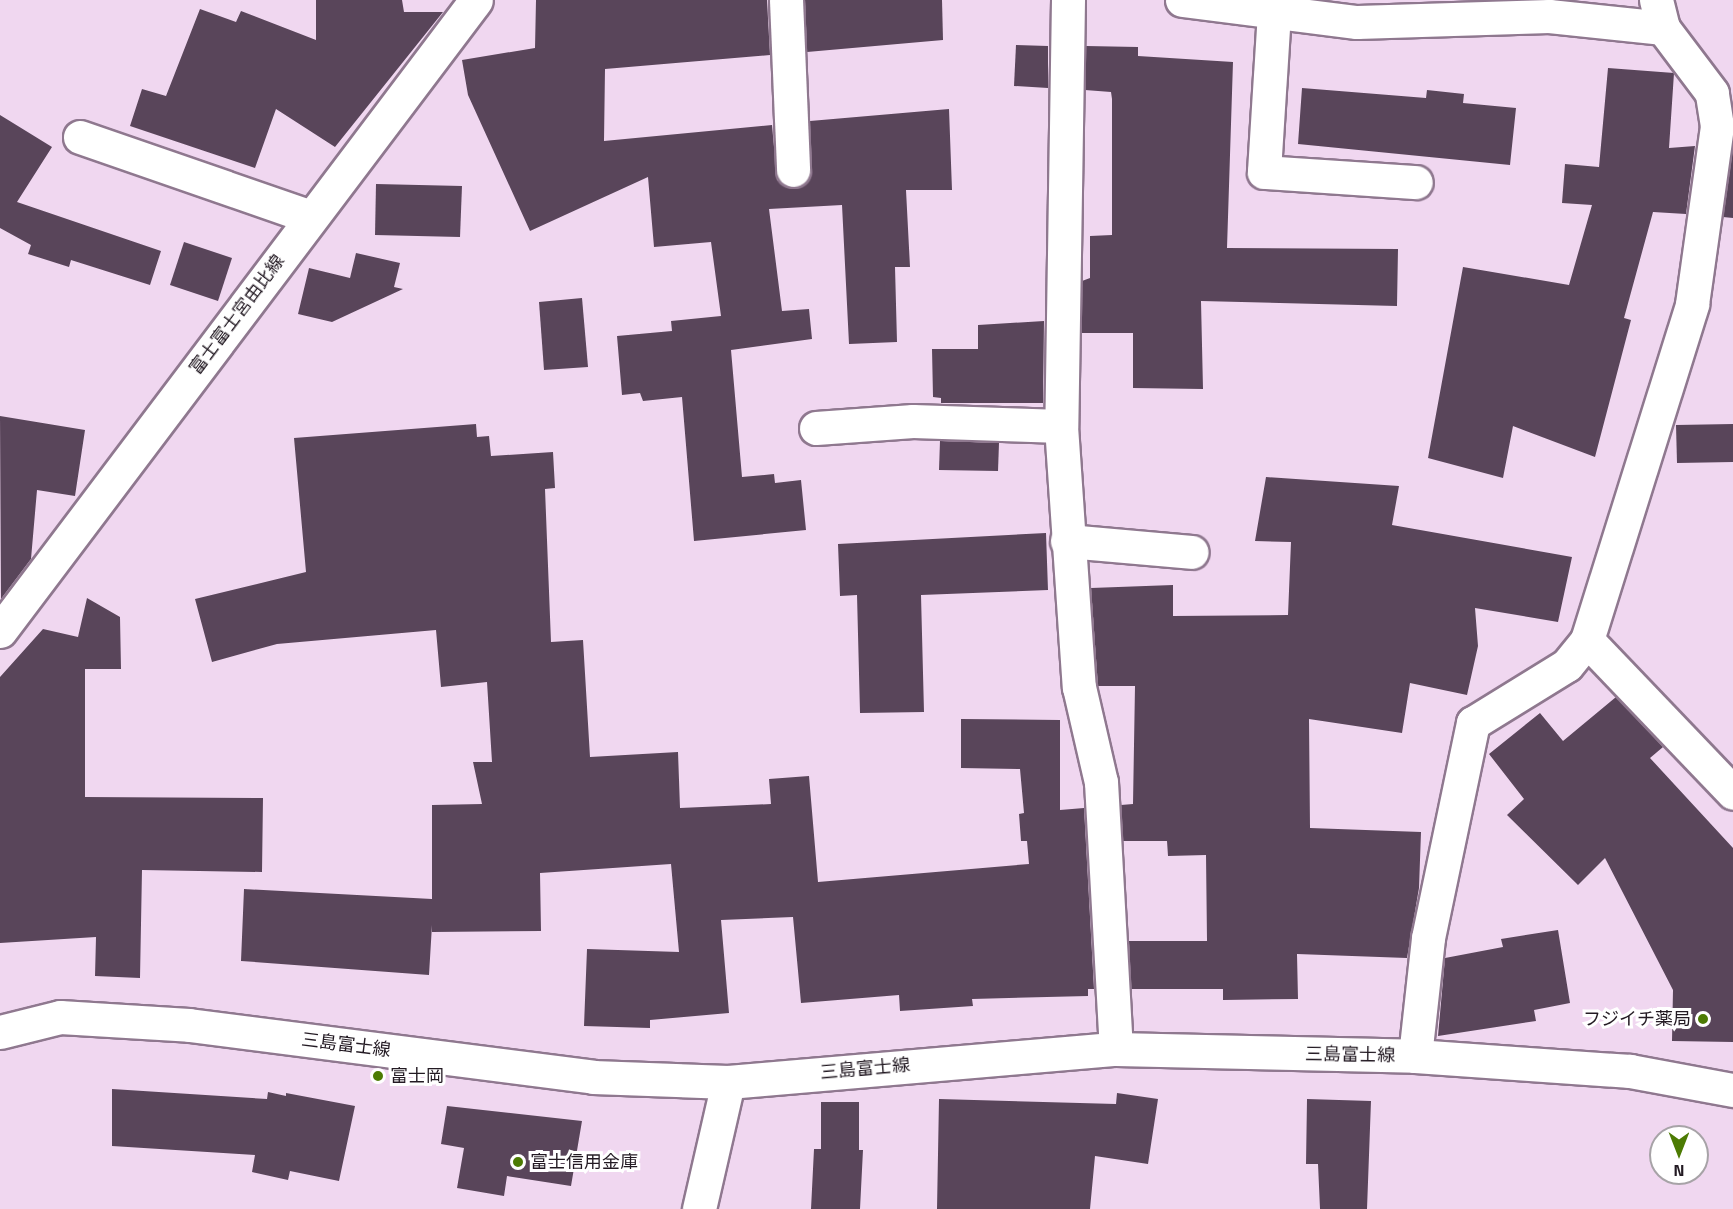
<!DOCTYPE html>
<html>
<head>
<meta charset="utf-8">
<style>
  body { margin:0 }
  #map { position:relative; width:1733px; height:1209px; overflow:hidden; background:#f0d7f0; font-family:"Titillium Web","Noto Sans JP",sans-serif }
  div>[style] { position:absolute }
  .building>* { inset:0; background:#59455a }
  .roads { filter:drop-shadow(2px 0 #8f788f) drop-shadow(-2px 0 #8f788f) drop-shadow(0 2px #8f788f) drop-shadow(0 -2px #8f788f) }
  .street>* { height:33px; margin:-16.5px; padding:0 16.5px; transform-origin:16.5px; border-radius:16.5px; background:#fff }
  .primary>* { height:33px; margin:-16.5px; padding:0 16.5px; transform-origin:16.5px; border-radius:16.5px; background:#fff }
  .dots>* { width:16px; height:16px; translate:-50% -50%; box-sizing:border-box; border:3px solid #fff; border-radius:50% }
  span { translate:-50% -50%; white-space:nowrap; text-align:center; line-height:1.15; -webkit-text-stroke:6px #fff; paint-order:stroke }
  .street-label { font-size:18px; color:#231a23 }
  .poi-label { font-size:18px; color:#231a23 }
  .right { translate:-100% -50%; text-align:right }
  .left { translate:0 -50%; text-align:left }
  .north { position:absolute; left:1649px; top:1125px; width:60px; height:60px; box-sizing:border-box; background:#fff; border:2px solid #a7a3a7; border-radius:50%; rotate:180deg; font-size:16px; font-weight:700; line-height:24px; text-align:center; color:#231a23 }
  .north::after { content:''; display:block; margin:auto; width:21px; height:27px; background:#4c7b03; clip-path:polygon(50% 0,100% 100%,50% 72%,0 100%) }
</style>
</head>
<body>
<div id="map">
  <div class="building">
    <i style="clip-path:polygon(316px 0,402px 0,404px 12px,443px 12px,335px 147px,276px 109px,255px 168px,130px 126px,142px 89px,166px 96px,200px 9px,236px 22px,241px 11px,316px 40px)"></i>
    <i style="clip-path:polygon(536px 0,767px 0,770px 55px,605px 69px,604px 141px,772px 125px,777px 180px,794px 189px,810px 178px,810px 121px,949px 109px,952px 190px,906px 190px,910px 267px,895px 267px,897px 342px,849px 344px,842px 205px,769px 209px,782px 311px,809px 309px,812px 339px,731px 350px,742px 477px,774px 474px,775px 483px,801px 480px,806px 530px,694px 541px,682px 397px,643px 401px,640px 393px,622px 395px,617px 336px,672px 331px,671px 321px,721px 316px,711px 242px,654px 247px,648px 177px,530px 231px,468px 95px,462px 60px,535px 48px)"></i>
    <i style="clip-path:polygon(805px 0,942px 0,943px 40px,807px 52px)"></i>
    <i style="clip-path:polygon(1016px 45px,1048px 46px,1048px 88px,1014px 86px)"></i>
    <i style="clip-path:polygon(1086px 46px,1138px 47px,1138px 56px,1233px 62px,1227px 248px,1398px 249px,1397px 306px,1201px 301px,1203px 389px,1133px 388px,1133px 333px,1081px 333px,1082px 281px,1090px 278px,1090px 236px,1112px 235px,1112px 99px,1111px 92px,1085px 90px)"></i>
    <i style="clip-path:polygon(1608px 68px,1674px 73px,1669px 148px,1695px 146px,1686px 214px,1653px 212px,1624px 318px,1631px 320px,1595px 457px,1513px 426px,1503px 478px,1428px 458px,1463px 267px,1569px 285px,1592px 205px,1562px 203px,1565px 164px,1599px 167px)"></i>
    <i style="clip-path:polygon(1302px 88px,1426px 98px,1427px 90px,1464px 94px,1463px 103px,1516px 108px,1510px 165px,1298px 144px)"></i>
    <i style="clip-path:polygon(0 115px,52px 147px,17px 202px,161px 251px,150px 285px,71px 260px,69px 267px,28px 254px,31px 245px,0 228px)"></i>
    <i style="clip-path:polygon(1733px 147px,1733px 218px,1723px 217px)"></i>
    <i style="clip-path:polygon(376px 184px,462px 186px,460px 237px,375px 235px)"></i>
    <i style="clip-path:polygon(184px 242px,232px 258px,218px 301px,170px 285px)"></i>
    <i style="clip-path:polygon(356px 253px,400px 263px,394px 287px,403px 289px,332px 322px,298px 314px,309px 268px,350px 278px)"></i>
    <i style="clip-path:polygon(582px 298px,588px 367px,544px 370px,539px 302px)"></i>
    <i style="clip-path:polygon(1044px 321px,1043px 403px,941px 403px,941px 398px,933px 397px,932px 349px,978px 349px,978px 325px)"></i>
    <i style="clip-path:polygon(0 416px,85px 430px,75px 496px,37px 490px,31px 559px,1px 599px)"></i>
    <i style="clip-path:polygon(476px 424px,477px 437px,489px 436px,491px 456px,553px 452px,555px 488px,545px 489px,551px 642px,583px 640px,590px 757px,678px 752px,680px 808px,771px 804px,769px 779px,809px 776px,818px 882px,1029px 864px,1027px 841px,1021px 841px,1019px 814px,1024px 813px,1020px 769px,961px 768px,961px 719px,1060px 720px,1060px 810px,1084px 808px,1094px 989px,1088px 989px,1088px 996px,972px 999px,973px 1006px,900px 1011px,899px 995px,801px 1003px,793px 917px,721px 920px,729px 1013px,650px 1020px,650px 1028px,584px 1026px,587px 949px,679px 952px,671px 864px,540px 873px,541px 931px,432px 932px,432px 925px,429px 975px,241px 961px,244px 889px,432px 899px,432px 805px,482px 804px,473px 762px,492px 762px,487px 682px,441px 687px,436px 630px,277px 644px,212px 662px,195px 599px,306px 572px,294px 438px)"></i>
    <i style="clip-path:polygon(1733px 424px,1733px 462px,1677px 463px,1676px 425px)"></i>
    <i style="clip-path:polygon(940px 441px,999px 443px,998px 471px,939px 470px)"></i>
    <i style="clip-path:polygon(1266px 477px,1399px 486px,1392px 525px,1572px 557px,1558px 622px,1475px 608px,1478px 646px,1467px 695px,1410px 683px,1402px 733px,1309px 719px,1310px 828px,1421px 832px,1419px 888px,1407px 958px,1297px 954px,1298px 999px,1223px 1000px,1223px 989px,1131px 989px,1129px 941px,1207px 941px,1206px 855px,1168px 856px,1167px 841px,1123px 841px,1121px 805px,1133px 804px,1135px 686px,1098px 686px,1091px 588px,1173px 585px,1173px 616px,1288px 615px,1291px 542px,1255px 541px)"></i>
    <i style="clip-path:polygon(1046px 533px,1048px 590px,921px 595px,924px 712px,860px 713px,857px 595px,840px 596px,838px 544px)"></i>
    <i style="clip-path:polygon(87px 598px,120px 617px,121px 669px,85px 669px,85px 797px,263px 798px,262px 872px,142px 870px,140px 978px,95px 976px,96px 937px,0 943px,0 677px,43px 629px,78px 637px)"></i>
    <i style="clip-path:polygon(1616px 697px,1663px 747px,1650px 758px,1733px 848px,1733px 1042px,1672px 1041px,1673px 990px,1605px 858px,1578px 885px,1507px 815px,1524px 799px,1489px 754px,1540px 713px,1563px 741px)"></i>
    <i style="clip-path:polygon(1558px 930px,1570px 1003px,1534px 1010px,1536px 1021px,1438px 1036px,1445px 958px,1503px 947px,1501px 939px)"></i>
    <i style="clip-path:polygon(112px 1089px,267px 1099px,268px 1092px,286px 1096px,286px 1093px,355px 1106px,339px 1181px,290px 1171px,288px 1180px,252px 1172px,255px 1155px,112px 1146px)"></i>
    <i style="clip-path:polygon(1117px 1093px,1158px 1099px,1148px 1164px,1095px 1156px,1090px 1209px,937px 1209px,939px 1099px,1116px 1104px)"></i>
    <i style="clip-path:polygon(1307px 1099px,1371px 1101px,1367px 1209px,1320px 1209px,1318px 1164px,1306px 1164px)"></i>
    <i style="clip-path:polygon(821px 1102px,859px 1102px,859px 1150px,863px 1150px,860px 1209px,811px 1209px,814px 1149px,821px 1149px)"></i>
    <i style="clip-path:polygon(447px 1106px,582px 1121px,571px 1186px,507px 1176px,504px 1196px,457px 1188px,464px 1148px,441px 1144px)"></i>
  </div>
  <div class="roads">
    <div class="street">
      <i style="left:786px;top:0;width:170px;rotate:87.6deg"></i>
      <i style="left:1068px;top:0;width:426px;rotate:90.9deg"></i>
      <i style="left:1061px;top:426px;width:262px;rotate:86.1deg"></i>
      <i style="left:1079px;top:687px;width:98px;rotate:77deg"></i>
      <i style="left:1101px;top:782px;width:267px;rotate:86.8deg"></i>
      <i style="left:1182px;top:0;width:176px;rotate:7.2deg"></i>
      <i style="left:1357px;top:22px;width:192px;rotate:-1.8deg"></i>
      <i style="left:1549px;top:16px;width:115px;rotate:6deg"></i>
      <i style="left:1274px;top:12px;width:160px;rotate:93.6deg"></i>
      <i style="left:1264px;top:172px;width:152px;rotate:3.8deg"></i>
      <i style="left:80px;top:137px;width:244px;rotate:19.1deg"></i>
      <i style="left:816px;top:428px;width:97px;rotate:-4.1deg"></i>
      <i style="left:913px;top:421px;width:148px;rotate:1.9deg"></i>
      <i style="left:1067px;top:541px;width:125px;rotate:5deg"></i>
      <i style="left:1587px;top:640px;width:211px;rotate:46.3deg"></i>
      <i style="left:1415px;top:1056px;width:119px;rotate:-83.7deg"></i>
      <i style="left:1428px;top:938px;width:220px;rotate:-78.2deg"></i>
      <i style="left:1473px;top:723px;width:110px;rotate:-31.7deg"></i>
      <i style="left:1567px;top:665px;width:32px;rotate:-51deg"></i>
      <i style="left:1587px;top:640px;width:352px;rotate:-72.6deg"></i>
      <i style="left:1692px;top:304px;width:180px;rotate:-82deg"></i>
      <i style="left:1717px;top:126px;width:33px;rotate:-99deg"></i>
      <i style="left:1712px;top:93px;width:81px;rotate:-127deg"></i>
      <i style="left:1663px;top:28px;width:29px;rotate:-104deg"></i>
      <i style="left:699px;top:1209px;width:130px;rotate:-77.1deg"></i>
    </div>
    <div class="primary">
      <i style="left:0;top:631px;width:790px;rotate:-52.97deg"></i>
      <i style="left:0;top:1032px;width:62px;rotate:-14deg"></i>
      <i style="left:60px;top:1017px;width:129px;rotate:3.5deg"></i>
      <i style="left:189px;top:1025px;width:407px;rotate:7.3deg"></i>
      <i style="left:593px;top:1077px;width:135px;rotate:2.1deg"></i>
      <i style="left:728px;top:1082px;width:389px;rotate:-4.9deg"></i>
      <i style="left:1116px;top:1049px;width:299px;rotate:1.3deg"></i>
      <i style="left:1415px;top:1056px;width:216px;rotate:4deg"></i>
      <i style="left:1630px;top:1071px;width:105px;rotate:10.5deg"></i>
    </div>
  </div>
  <div class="dots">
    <i style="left:1703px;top:1019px;background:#4c7b03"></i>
    <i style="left:378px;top:1076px;background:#4c7b03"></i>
    <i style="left:518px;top:1162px;background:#4c7b03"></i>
  </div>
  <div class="street-label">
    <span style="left:237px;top:315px;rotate:-53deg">富士富士宮由比線</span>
    <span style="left:346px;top:1045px;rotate:7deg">三島富士線</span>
    <span style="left:1350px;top:1055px;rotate:1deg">三島富士線</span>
    <span style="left:865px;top:1069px;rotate:-5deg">三島富士線</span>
  </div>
  <div class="poi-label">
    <span class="right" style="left:1691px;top:1019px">フジイチ薬局</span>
    <span class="left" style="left:390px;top:1076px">富士岡</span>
    <span class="left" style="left:530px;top:1162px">富士信用金庫</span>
  </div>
  <div class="north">N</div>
</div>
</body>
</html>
